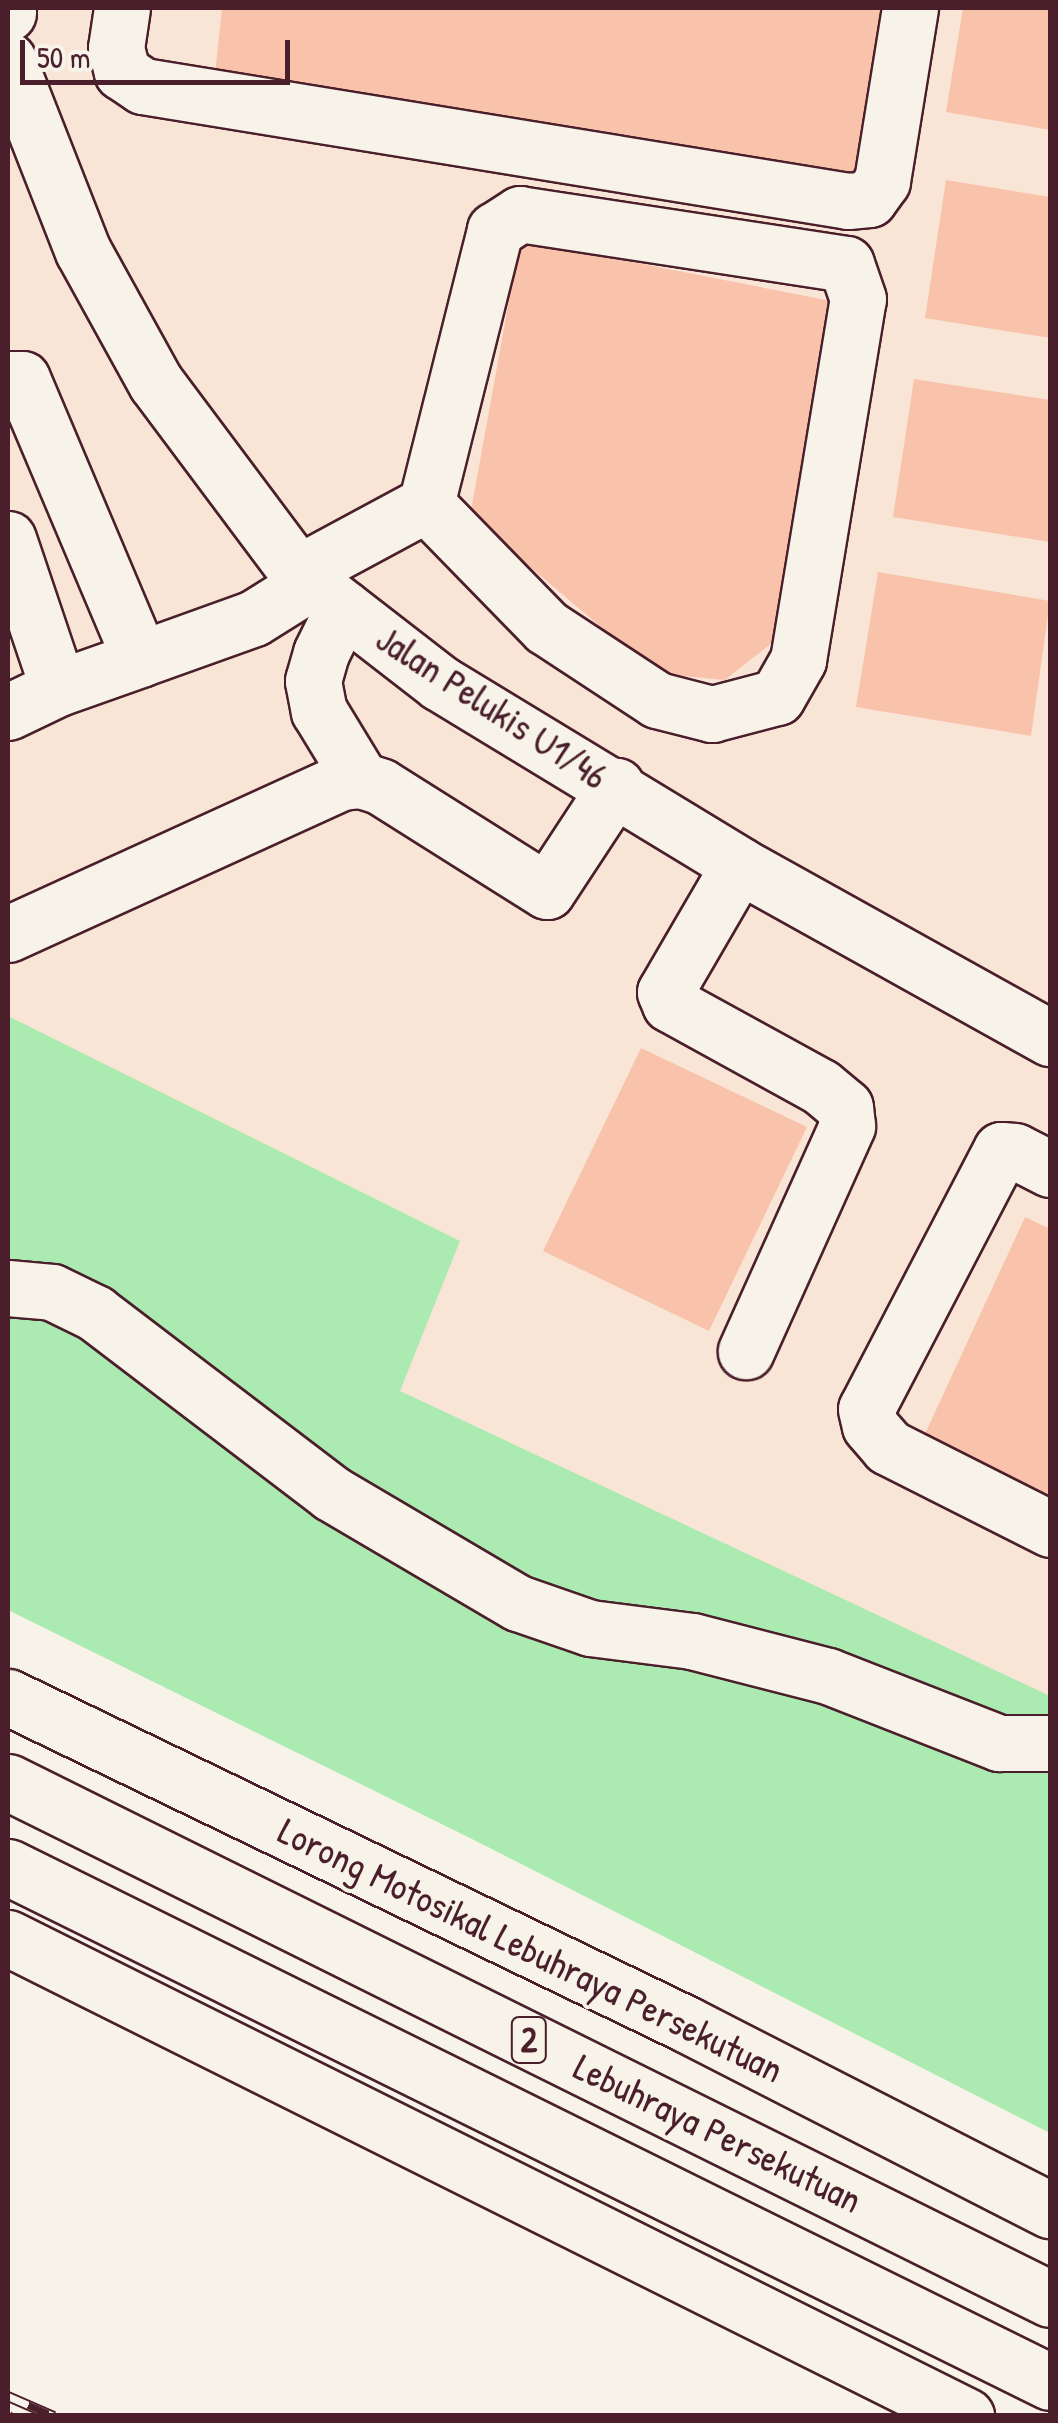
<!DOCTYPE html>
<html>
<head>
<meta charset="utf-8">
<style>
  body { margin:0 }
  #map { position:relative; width:1058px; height:2423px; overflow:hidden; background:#f7f3e8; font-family:"Patrick Hand",sans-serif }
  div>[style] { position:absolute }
  .built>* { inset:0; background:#f8e5d6 }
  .green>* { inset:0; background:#abeab1 }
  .building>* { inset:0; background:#f9c3ab }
  .roads { filter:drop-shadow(2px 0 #4a1f2b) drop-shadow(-2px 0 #4a1f2b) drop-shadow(0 2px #4a1f2b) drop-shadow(0 -2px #4a1f2b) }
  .minor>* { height:55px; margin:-27.5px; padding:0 27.5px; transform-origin:27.5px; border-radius:27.5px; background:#f7f3e8 }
  .highway>* { height:55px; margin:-27.5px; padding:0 27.5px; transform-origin:27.5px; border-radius:27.5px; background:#f7f3e8 }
  .rail>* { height:11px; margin-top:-5.5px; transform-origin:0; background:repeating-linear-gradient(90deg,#f7f3e8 0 22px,#4a1f2b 0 44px); box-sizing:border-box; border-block:2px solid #4a1f2b }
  span { translate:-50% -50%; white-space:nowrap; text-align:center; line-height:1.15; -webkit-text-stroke:8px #f7f3e8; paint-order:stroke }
  .shield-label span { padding:2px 8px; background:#f7f3e8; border:2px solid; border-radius:8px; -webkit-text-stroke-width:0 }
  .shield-label { font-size:35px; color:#4a1f2b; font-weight:700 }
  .street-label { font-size:38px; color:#4a1f2b }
  .frame { position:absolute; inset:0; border:10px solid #4a1f2b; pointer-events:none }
  .scale { position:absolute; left:20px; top:40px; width:270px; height:45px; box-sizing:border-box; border:5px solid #4a1f2b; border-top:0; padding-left:12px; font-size:30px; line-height:35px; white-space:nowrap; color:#4a1f2b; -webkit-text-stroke:8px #f7f3e8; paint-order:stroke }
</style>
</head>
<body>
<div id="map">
  <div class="built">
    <i style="clip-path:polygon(8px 8px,1050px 8px,1050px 2006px,8px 1501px)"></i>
  </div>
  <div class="green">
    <i style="clip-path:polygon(8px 1016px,460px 1241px,400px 1391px,1050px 1696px,1050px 2133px,472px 1839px,8px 1610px)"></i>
  </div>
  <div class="building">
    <i style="clip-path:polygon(222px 8px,881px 8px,858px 190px,214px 84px)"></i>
    <i style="clip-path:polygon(963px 8px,1050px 8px,1050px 130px,946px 112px)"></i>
    <i style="clip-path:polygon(946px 180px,1050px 197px,1050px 338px,925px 318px)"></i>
    <i style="clip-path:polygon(520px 240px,836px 302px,782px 635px,725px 680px,672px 675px,627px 649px,470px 516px)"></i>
    <i style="clip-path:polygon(914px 379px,1050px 400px,1050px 542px,893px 517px)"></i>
    <i style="clip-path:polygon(878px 572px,1050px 601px,1031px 736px,856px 707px)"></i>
    <i style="clip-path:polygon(641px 1048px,807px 1127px,709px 1331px,543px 1251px)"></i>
    <i style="clip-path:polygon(1025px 1217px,1050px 1229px,1050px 1507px,919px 1447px)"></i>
  </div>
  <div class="roads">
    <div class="minor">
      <i style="left:122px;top:8px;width:40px;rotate:98.5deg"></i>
      <i style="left:116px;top:48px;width:25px;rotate:76deg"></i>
      <i style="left:122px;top:72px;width:25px;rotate:34deg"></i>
      <i style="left:143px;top:86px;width:714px;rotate:9.26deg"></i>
      <i style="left:848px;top:201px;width:21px;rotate:-5deg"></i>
      <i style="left:869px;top:199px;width:22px;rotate:-54deg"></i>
      <i style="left:882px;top:181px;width:175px;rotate:-80.8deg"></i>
      <i style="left:8px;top:13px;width:5px;rotate:-90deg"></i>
      <i style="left:8px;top:60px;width:205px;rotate:68.6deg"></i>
      <i style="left:83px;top:251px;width:151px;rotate:61.1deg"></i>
      <i style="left:156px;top:383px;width:237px;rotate:53.2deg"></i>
      <i style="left:298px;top:573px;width:180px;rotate:37.8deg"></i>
      <i style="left:440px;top:683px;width:350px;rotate:31.3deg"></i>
      <i style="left:739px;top:865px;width:356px;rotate:29.1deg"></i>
      <i style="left:8px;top:379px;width:14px"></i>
      <i style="left:22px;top:379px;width:304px;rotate:67.1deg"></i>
      <i style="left:140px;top:659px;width:121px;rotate:-19.8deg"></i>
      <i style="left:254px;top:618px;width:66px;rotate:-32deg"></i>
      <i style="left:8px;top:539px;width:157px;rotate:71.4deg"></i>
      <i style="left:58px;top:688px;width:87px;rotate:-19.5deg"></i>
      <i style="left:298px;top:573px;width:145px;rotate:-28.3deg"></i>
      <i style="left:426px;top:504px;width:172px;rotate:45.7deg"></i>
      <i style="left:546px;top:627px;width:133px;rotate:33.3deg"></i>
      <i style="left:657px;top:700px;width:57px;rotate:14.3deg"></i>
      <i style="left:712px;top:714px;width:67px;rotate:-14.7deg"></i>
      <i style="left:777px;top:697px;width:43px;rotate:-60.4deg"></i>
      <i style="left:798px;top:660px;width:366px;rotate:-80.6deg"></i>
      <i style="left:858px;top:299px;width:37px;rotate:-109deg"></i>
      <i style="left:846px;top:264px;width:330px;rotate:-171.3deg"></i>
      <i style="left:520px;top:214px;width:30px;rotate:147deg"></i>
      <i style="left:495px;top:230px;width:283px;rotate:104.1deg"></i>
      <i style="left:343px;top:608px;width:50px;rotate:116.1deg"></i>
      <i style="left:321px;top:653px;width:29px;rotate:106deg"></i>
      <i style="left:313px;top:681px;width:31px;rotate:79deg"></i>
      <i style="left:319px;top:711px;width:81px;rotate:58.7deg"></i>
      <i style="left:8px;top:712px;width:55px;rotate:-25.6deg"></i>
      <i style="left:739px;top:865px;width:147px;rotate:120.2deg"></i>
      <i style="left:665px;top:992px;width:13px;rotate:67deg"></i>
      <i style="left:670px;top:1004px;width:172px;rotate:28.8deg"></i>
      <i style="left:821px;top:1087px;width:31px;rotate:40deg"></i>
      <i style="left:845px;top:1107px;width:19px;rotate:84deg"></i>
      <i style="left:847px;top:1126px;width:247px;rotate:114.2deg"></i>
      <i style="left:8px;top:934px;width:367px;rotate:-24.5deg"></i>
      <i style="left:342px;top:782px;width:19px;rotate:-6deg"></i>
      <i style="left:361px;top:780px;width:20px;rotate:18deg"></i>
      <i style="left:380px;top:786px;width:197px;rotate:32.2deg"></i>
      <i style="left:547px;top:891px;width:126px;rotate:-56.7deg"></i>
      <i style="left:1050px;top:1169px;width:39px;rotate:-153deg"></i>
      <i style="left:1015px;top:1151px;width:14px;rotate:-176deg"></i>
      <i style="left:1001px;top:1150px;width:292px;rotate:117.5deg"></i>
      <i style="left:866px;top:1409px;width:17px;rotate:77deg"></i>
      <i style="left:870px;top:1426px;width:28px;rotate:49deg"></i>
      <i style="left:888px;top:1447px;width:182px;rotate:26.8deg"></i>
      <i style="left:8px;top:1288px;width:44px;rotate:5.2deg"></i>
      <i style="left:52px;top:1292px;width:48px;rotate:26deg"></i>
      <i style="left:95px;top:1313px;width:297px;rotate:37.3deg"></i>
      <i style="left:331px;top:1493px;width:217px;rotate:30.5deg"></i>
      <i style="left:518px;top:1603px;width:76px;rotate:19.1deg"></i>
      <i style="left:590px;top:1628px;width:103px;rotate:7.3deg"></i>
      <i style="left:692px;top:1641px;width:140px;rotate:14.4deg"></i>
      <i style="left:828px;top:1676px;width:184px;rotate:21.4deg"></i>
      <i style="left:999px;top:1743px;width:51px"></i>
      <i style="left:8px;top:1697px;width:753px;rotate:25.75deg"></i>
      <i style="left:686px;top:2024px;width:409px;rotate:27.1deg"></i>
      <i style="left:8px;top:1938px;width:1071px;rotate:26.52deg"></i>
    </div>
    <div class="highway">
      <i style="left:8px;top:1782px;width:1163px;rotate:26.39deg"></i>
      <i style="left:8px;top:1867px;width:1162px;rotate:26.3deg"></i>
    </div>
  </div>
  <div class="rail">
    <i style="left:8px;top:2396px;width:50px;rotate:23.5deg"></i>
    <i style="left:8px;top:2415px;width:1px;rotate:45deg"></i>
  </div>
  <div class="shield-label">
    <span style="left:529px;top:2040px">2</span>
  </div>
  <div class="street-label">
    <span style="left:492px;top:707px;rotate:33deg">Jalan Pelukis U1/46</span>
    <span style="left:531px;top:1950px;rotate:26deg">Lorong Motosikal Lebuhraya Persekutuan</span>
    <span style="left:718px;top:2133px;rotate:26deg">Lebuhraya Persekutuan</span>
  </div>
  <div class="frame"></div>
  <div class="scale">50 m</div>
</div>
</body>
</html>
